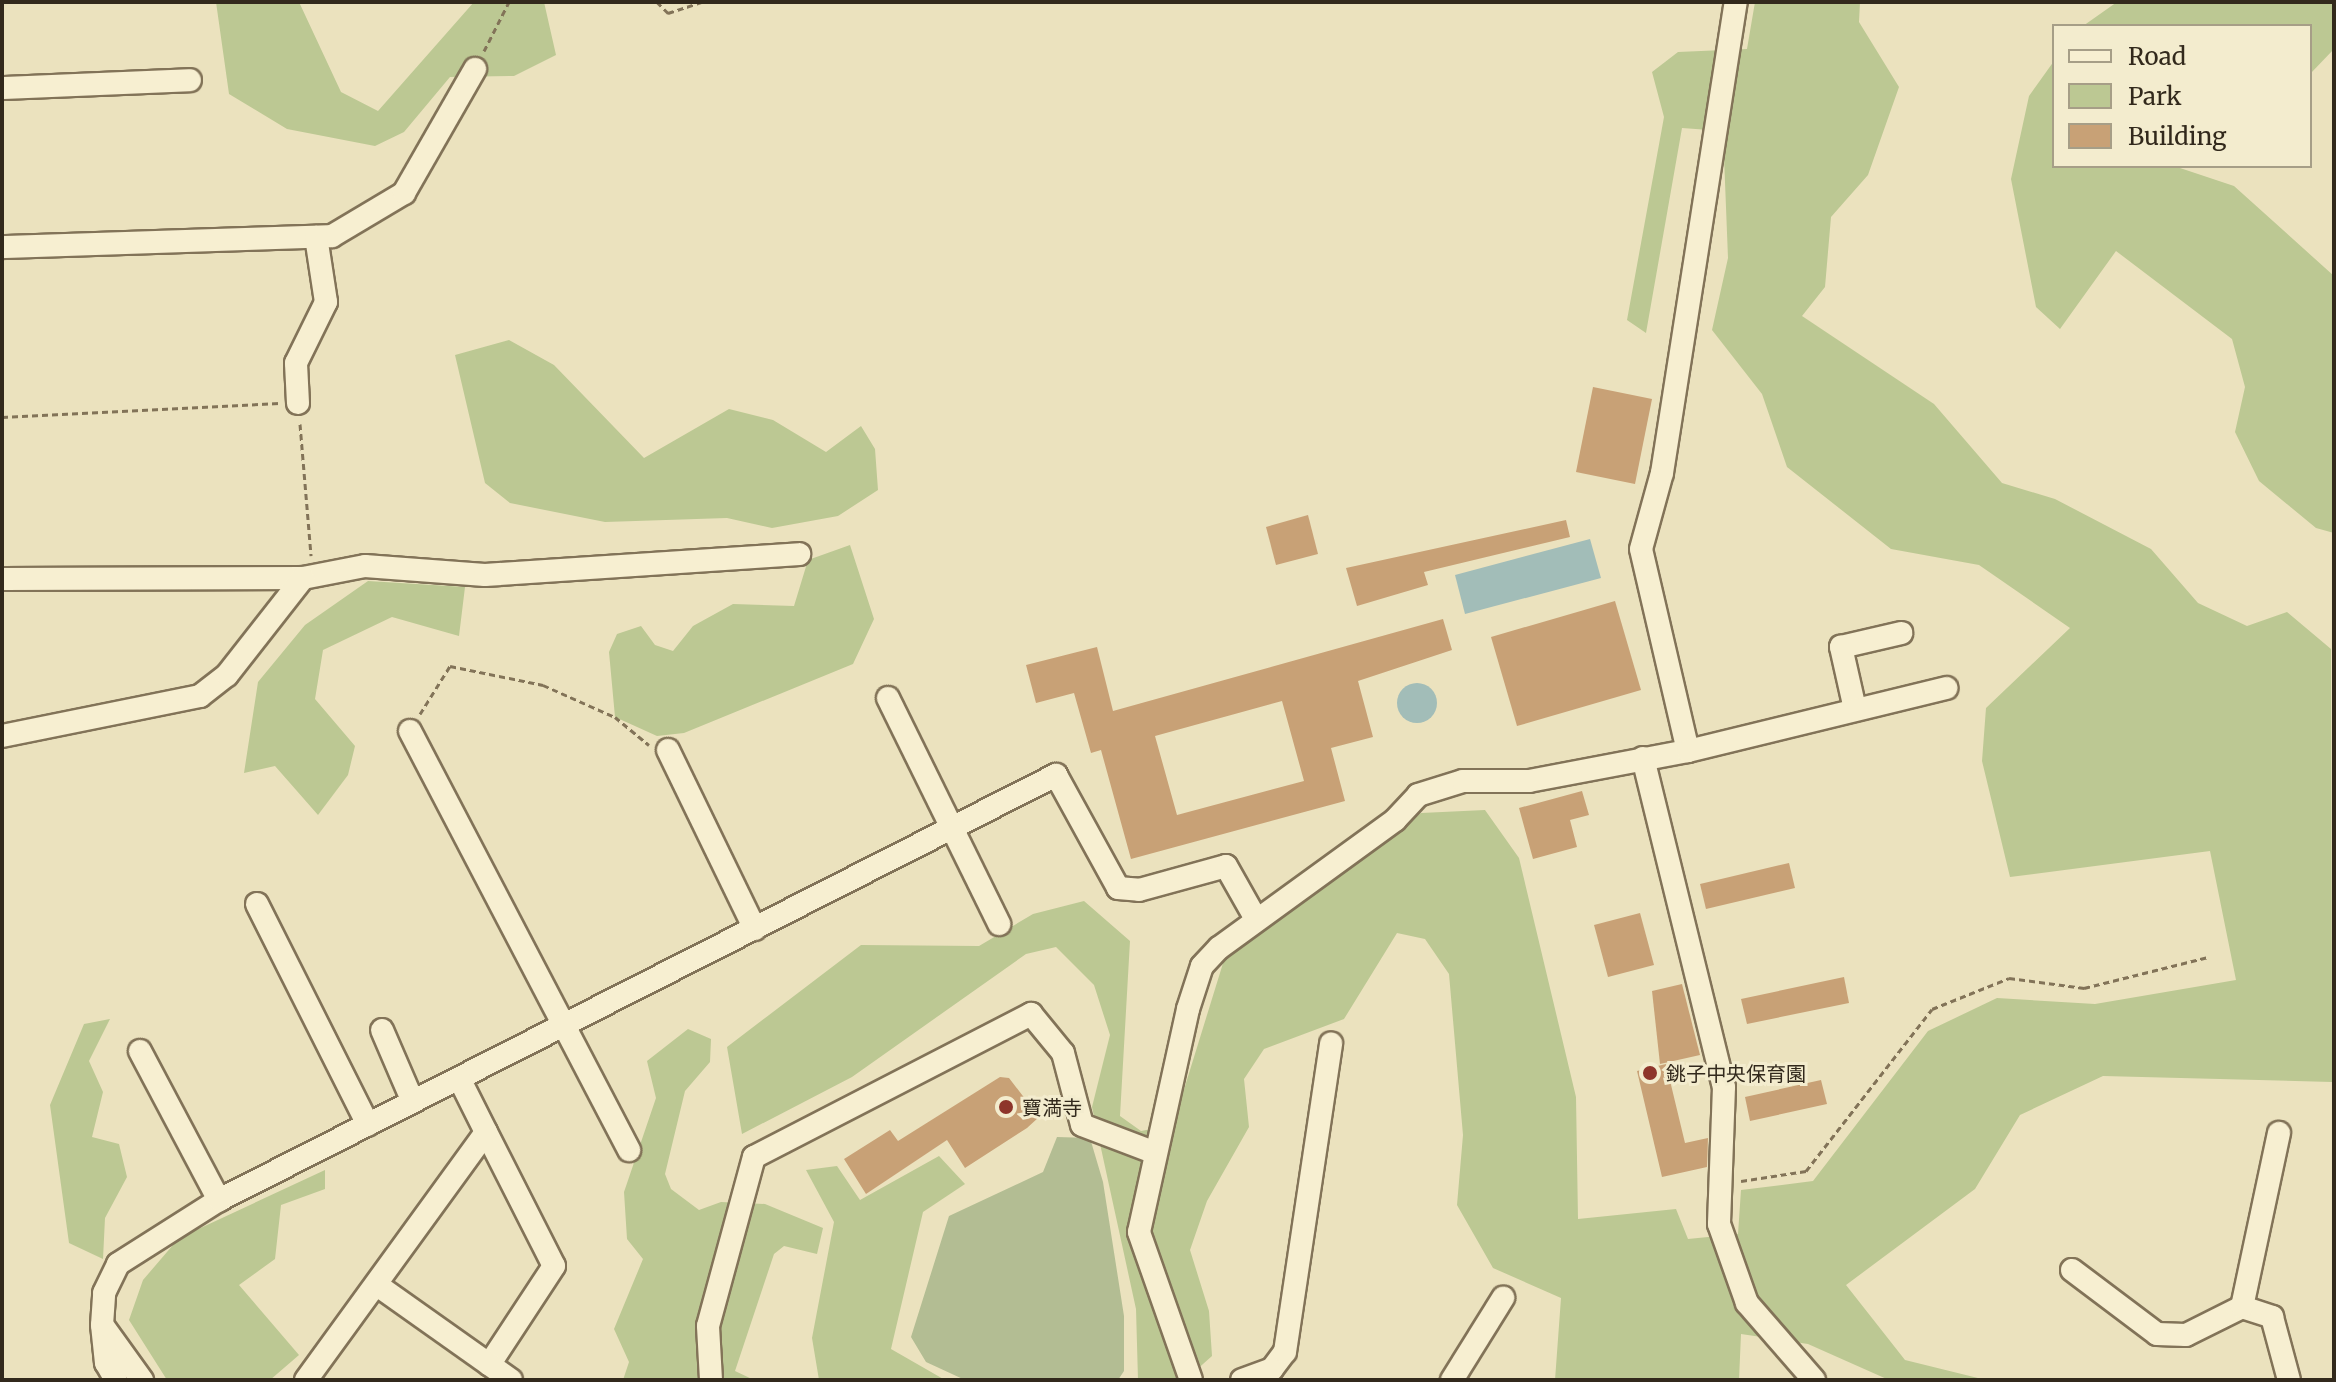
<!DOCTYPE html>
<html>
<head>
<meta charset="utf-8">
<style>
  body { margin:0 }
  #map { position:relative; width:2336px; height:1382px; overflow:hidden; background:#ebe2be; font-family:Merriweather,"Noto Sans JP",serif }
  div>[style] { position:absolute }
  .green>* { inset:0; background:#bcc893 }
  .cemetery>* { inset:0; background:#b3bd93 }
  .water>* { inset:0; background:#a2bdb8 }
  .round { border-radius:50% }
  .building>* { inset:0; background:#c8a176 }
  .path>* { height:3px; margin-top:-1.5px; transform-origin:0; background:repeating-linear-gradient(90deg,#827358 0 6px,transparent 0 10px) }
  .roads { filter:drop-shadow(2px 0 #827358) drop-shadow(-2px 0 #827358) drop-shadow(0 2px #827358) drop-shadow(0 -2px #827358) }
  .minor>* { height:22px; margin:-11px; padding:0 11px; transform-origin:11px; border-radius:11px; background:#f7efd1 }
  .dots>* { width:22px; height:22px; translate:-50% -50%; box-sizing:border-box; border:4px solid #f3ecce; border-radius:50% }
  span { translate:-50% -50%; white-space:nowrap; text-align:center; line-height:1.15; -webkit-text-stroke:6px #f3ecce; paint-order:stroke }
  .poi-label { font-size:20px; color:#32291c }
  .left { translate:0 -50%; text-align:left }
  .frame { position:absolute; inset:0; border:4px solid #32291c; pointer-events:none }
  .legend { position:absolute; left:2052px; top:24px; width:260px; height:144px; box-sizing:border-box; background:#f3ecce; border:2px solid #a69e87; margin:0; padding:10px 14px; list-style:none; font-size:24px; color:#32291c }
  .legend li { display:flex; align-items:center; gap:16px; height:40px }
  .legend b { width:40px; border:2px solid #a69e87 }
</style>
</head>
<body>
<div id="map">
  <div class="green">
    <i style="clip-path:polygon(216px 2px,299px 2px,341px 92px,378px 111px,474px 2px,544px 2px,556px 55px,514px 76px,450px 77px,404px 132px,375px 146px,287px 129px,229px 94px)"></i>
    <i style="clip-path:polygon(1755px 2px,1860px 2px,1859px 22px,1899px 87px,1868px 175px,1831px 217px,1825px 287px,1802px 316px,1934px 404px,2002px 483px,2055px 499px,2151px 549px,2198px 603px,2247px 626px,2287px 612px,2331px 649px,2332px 1082px,2103px 1076px,2020px 1115px,1975px 1189px,1846px 1285px,1905px 1360px,1986px 1380px,1889px 1380px,1808px 1344px,1741px 1334px,1739px 1380px,1555px 1380px,1561px 1298px,1493px 1268px,1457px 1205px,1463px 1135px,1449px 974px,1425px 939px,1397px 933px,1344px 1019px,1264px 1049px,1244px 1079px,1249px 1127px,1207px 1201px,1190px 1250px,1209px 1311px,1212px 1356px,1185px 1380px,1138px 1380px,1136px 1309px,1092px 1107px,1110px 1035px,1094px 985px,1056px 947px,1026px 954px,852px 1077px,742px 1134px,727px 1047px,861px 945px,979px 946px,1033px 914px,1084px 901px,1130px 941px,1120px 1116px,1141px 1131px,1173px 1125px,1224px 960px,1421px 813px,1485px 810px,1519px 858px,1576px 1097px,1578px 1219px,1676px 1209px,1688px 1239px,1738px 1234px,1741px 1190px,1813px 1181px,1928px 1031px,1997px 998px,2095px 1004px,2236px 980px,2210px 851px,2010px 877px,1982px 761px,1986px 708px,2070px 628px,1979px 565px,1891px 549px,1787px 467px,1762px 394px,1712px 330px,1728px 258px,1723px 131px,1682px 128px,1646px 333px,1627px 320px,1664px 117px,1652px 72px,1678px 52px,1747px 49px)"></i>
    <i style="clip-path:polygon(2117px 2px,2334px 2px,2334px 49px,2310px 74px,2310px 26px,2083px 26px)"></i>
    <i style="clip-path:polygon(2054px 61px,2054px 166px,2174px 166px,2234px 186px,2334px 276px,2334px 533px,2316px 528px,2259px 481px,2235px 432px,2245px 387px,2232px 339px,2116px 251px,2060px 329px,2036px 307px,2011px 179px,2029px 96px)"></i>
    <i style="clip-path:polygon(509px 340px,554px 365px,644px 458px,729px 409px,773px 420px,826px 452px,861px 426px,875px 449px,878px 490px,838px 516px,772px 528px,727px 518px,605px 522px,510px 503px,485px 483px,455px 355px)"></i>
    <i style="clip-path:polygon(850px 545px,874px 619px,853px 664px,684px 733px,657px 736px,615px 717px,609px 652px,617px 634px,641px 626px,655px 645px,673px 651px,693px 626px,733px 604px,794px 606px,808px 560px)"></i>
    <i style="clip-path:polygon(368px 581px,465px 587px,459px 636px,392px 617px,323px 650px,315px 699px,355px 746px,348px 775px,318px 815px,275px 766px,244px 773px,258px 682px,305px 625px)"></i>
    <i style="clip-path:polygon(110px 1019px,89px 1061px,103px 1092px,92px 1137px,119px 1144px,127px 1177px,105px 1218px,103px 1259px,69px 1243px,50px 1105px,84px 1024px)"></i>
    <i style="clip-path:polygon(688px 1029px,711px 1039px,710px 1062px,685px 1091px,665px 1174px,671px 1189px,699px 1210px,721px 1202px,765px 1204px,823px 1228px,817px 1254px,784px 1246px,774px 1254px,735px 1371px,754px 1380px,623px 1380px,629px 1362px,614px 1329px,643px 1259px,627px 1239px,624px 1192px,656px 1098px,647px 1061px)"></i>
    <i style="clip-path:polygon(939px 1156px,965px 1184px,923px 1212px,891px 1349px,945px 1380px,819px 1380px,812px 1338px,834px 1222px,806px 1170px,837px 1166px,860px 1200px)"></i>
    <i style="clip-path:polygon(325px 1170px,325px 1189px,281px 1205px,275px 1259px,239px 1285px,299px 1355px,270px 1380px,167px 1380px,129px 1320px,143px 1280px,179px 1238px)"></i>
  </div>
  <div class="cemetery">
    <i style="clip-path:polygon(1057px 1137px,1090px 1138px,1103px 1182px,1124px 1316px,1124px 1371px,1118px 1380px,965px 1380px,926px 1362px,911px 1337px,949px 1216px,1043px 1172px)"></i>
  </div>
  <div class="water">
    <i style="clip-path:polygon(1590px 539px,1601px 578px,1465px 614px,1455px 575px)"></i>
    <i class="round" style="left:1397px;top:683px;width:40px;height:40px"></i>
  </div>
  <div class="building">
    <i style="clip-path:polygon(1593px 387px,1652px 399px,1635px 484px,1576px 472px)"></i>
    <i style="clip-path:polygon(1308px 515px,1318px 554px,1276px 565px,1266px 527px)"></i>
    <i style="clip-path:polygon(1566px 520px,1570px 537px,1424px 572px,1428px 585px,1357px 606px,1346px 568px)"></i>
    <i style="clip-path:polygon(1615px 601px,1641px 690px,1517px 726px,1491px 637px)"></i>
    <i style="clip-path:polygon(evenodd,1443px 619px,1452px 650px,1358px 681px,1373px 737px,1331px 748px,1345px 801px,1131px 859px,1101px 750px,1091px 753px,1074px 693px,1036px 703px,1026px 665px,1097px 647px,1113px 711px,1443px 619px,1282px 701px,1304px 781px,1177px 815px,1155px 736px,1282px 701px)"></i>
    <i style="clip-path:polygon(1582px 791px,1589px 815px,1570px 820px,1577px 847px,1533px 859px,1519px 808px)"></i>
    <i style="clip-path:polygon(1789px 863px,1795px 888px,1706px 909px,1700px 884px)"></i>
    <i style="clip-path:polygon(1640px 913px,1654px 965px,1608px 977px,1594px 925px)"></i>
    <i style="clip-path:polygon(1844px 977px,1849px 1003px,1747px 1024px,1741px 999px)"></i>
    <i style="clip-path:polygon(1682px 984px,1700px 1055px,1660px 1064px,1652px 991px)"></i>
    <i style="clip-path:polygon(1666px 1064px,1685px 1143px,1708px 1138px,1707px 1167px,1662px 1177px,1637px 1071px)"></i>
    <i style="clip-path:polygon(1000px 1077px,1009px 1078px,1039px 1117px,1027px 1128px,965px 1168px,947px 1140px,866px 1194px,844px 1159px,890px 1130px,898px 1141px)"></i>
    <i style="clip-path:polygon(1821px 1080px,1827px 1104px,1750px 1121px,1745px 1097px)"></i>
  </div>
  <div class="path">
    <i style="left:657px;top:2px;width:16px;rotate:45deg"></i>
    <i style="left:668px;top:13px;width:35px;rotate:-18deg"></i>
    <i style="left:484px;top:51px;width:55px;rotate:-63deg"></i>
    <i style="left:2px;top:417px;width:278px;rotate:-2.9deg"></i>
    <i style="left:300px;top:424px;width:132px;rotate:85.2deg"></i>
    <i style="left:420px;top:714px;width:57px;rotate:-58deg"></i>
    <i style="left:450px;top:666px;width:95px;rotate:11.5deg"></i>
    <i style="left:543px;top:685px;width:79px;rotate:24deg"></i>
    <i style="left:615px;top:717px;width:44px;rotate:39.5deg"></i>
    <i style="left:1741px;top:1181px;width:66px;rotate:-8.7deg"></i>
    <i style="left:1806px;top:1171px;width:205px;rotate:-52.1deg"></i>
    <i style="left:1932px;top:1009px;width:83px;rotate:-21.9deg"></i>
    <i style="left:2009px;top:978px;width:76px;rotate:7.6deg"></i>
    <i style="left:2084px;top:988px;width:128px;rotate:-14deg"></i>
  </div>
  <div class="roads">
    <div class="minor">
      <i style="left:2px;top:88px;width:188px;rotate:-2.4deg"></i>
      <i style="left:2px;top:247px;width:330px;rotate:-1.9deg"></i>
      <i style="left:332px;top:236px;width:84px;rotate:-30.8deg"></i>
      <i style="left:404px;top:193px;width:143px;rotate:-60.2deg"></i>
      <i style="left:298px;top:403px;width:40px;rotate:-92.9deg"></i>
      <i style="left:296px;top:363px;width:68px;rotate:-63.8deg"></i>
      <i style="left:326px;top:302px;width:66px;rotate:-98.7deg"></i>
      <i style="left:2px;top:579px;width:301px;rotate:-0.2deg"></i>
      <i style="left:303px;top:578px;width:63px;rotate:-11deg"></i>
      <i style="left:365px;top:566px;width:120px;rotate:4.3deg"></i>
      <i style="left:485px;top:575px;width:315px;rotate:-3.8deg"></i>
      <i style="left:888px;top:698px;width:252px;rotate:63.8deg"></i>
      <i style="left:1855px;top:709px;width:64px;rotate:-102.7deg"></i>
      <i style="left:1841px;top:647px;width:62px;rotate:-13.1deg"></i>
      <i style="left:410px;top:731px;width:473px;rotate:62.4deg"></i>
      <i style="left:2px;top:736px;width:202px;rotate:-11.4deg"></i>
      <i style="left:200px;top:696px;width:34px;rotate:-38deg"></i>
      <i style="left:227px;top:675px;width:123px;rotate:-51.9deg"></i>
      <i style="left:668px;top:750px;width:199px;rotate:64.1deg"></i>
      <i style="left:1688px;top:751px;width:207px;rotate:-103.1deg"></i>
      <i style="left:1641px;top:549px;width:79px;rotate:-74.6deg"></i>
      <i style="left:1662px;top:473px;width:477px;rotate:-81.1deg"></i>
      <i style="left:1643px;top:758px;width:339px;rotate:76.2deg"></i>
      <i style="left:1724px;top:1087px;width:137px;rotate:92.1deg"></i>
      <i style="left:1719px;top:1224px;width:84px;rotate:70.5deg"></i>
      <i style="left:1747px;top:1303px;width:102px;rotate:49deg"></i>
      <i style="left:257px;top:904px;width:247px;rotate:63.3deg"></i>
      <i style="left:382px;top:1030px;width:78px;rotate:66.7deg"></i>
      <i style="left:140px;top:1051px;width:169px;rotate:62.1deg"></i>
      <i style="left:486px;top:1132px;width:150px;rotate:63.1deg"></i>
      <i style="left:554px;top:1266px;width:118px;rotate:123.3deg"></i>
      <i style="left:2072px;top:1270px;width:106px;rotate:37deg"></i>
      <i style="left:2157px;top:1334px;width:29px;rotate:2deg"></i>
      <i style="left:2186px;top:1335px;width:63px;rotate:-26.6deg"></i>
      <i style="left:2242px;top:1307px;width:32px;rotate:18deg"></i>
      <i style="left:2272px;top:1317px;width:65px;rotate:74.9deg"></i>
      <i style="left:377px;top:1285px;width:164px;rotate:35.3deg"></i>
      <i style="left:2242px;top:1307px;width:178px;rotate:-78deg"></i>
      <i style="left:103px;top:1326px;width:67px;rotate:54.2deg"></i>
      <i style="left:116px;top:1380px;width:20px;rotate:-120deg"></i>
      <i style="left:106px;top:1363px;width:38px;rotate:-96deg"></i>
      <i style="left:102px;top:1325px;width:32px;rotate:-86deg"></i>
      <i style="left:104px;top:1293px;width:32px;rotate:-64deg"></i>
      <i style="left:118px;top:1264px;width:120px;rotate:-32.4deg"></i>
      <i style="left:219px;top:1200px;width:939px;rotate:-26.92deg"></i>
      <i style="left:1056px;top:775px;width:129px;rotate:61.2deg"></i>
      <i style="left:1118px;top:888px;width:21px;rotate:5deg"></i>
      <i style="left:1139px;top:890px;width:90px;rotate:-15.4deg"></i>
      <i style="left:1226px;top:866px;width:61px;rotate:60.5deg"></i>
      <i style="left:306px;top:1380px;width:306px;rotate:-54deg"></i>
      <i style="left:486px;top:1132px;width:60px;rotate:-116.6deg"></i>
      <i style="left:711px;top:1380px;width:54px;rotate:-93.2deg"></i>
      <i style="left:708px;top:1326px;width:175px;rotate:-74.8deg"></i>
      <i style="left:754px;top:1157px;width:312px;rotate:-27.3deg"></i>
      <i style="left:1031px;top:1014px;width:50px;rotate:50.6deg"></i>
      <i style="left:1063px;top:1053px;width:74px;rotate:75.2deg"></i>
      <i style="left:1082px;top:1125px;width:76px;rotate:20.8deg"></i>
      <i style="left:1191px;top:1380px;width:157px;rotate:-109.4deg"></i>
      <i style="left:1139px;top:1232px;width:228px;rotate:-77.6deg"></i>
      <i style="left:1188px;top:1009px;width:45px;rotate:-72deg"></i>
      <i style="left:1202px;top:966px;width:25px;rotate:-47deg"></i>
      <i style="left:1219px;top:948px;width:218px;rotate:-36deg"></i>
      <i style="left:1395px;top:820px;width:34px;rotate:-47deg"></i>
      <i style="left:1418px;top:795px;width:47px;rotate:-17.3deg"></i>
      <i style="left:1463px;top:781px;width:66px"></i>
      <i style="left:1529px;top:781px;width:162px;rotate:-10.7deg"></i>
      <i style="left:1688px;top:751px;width:266px;rotate:-13.7deg"></i>
      <i style="left:1242px;top:1380px;width:32px;rotate:-20deg"></i>
      <i style="left:1272px;top:1369px;width:21px;rotate:-53deg"></i>
      <i style="left:1285px;top:1352px;width:312px;rotate:-81.5deg"></i>
      <i style="left:1452px;top:1380px;width:97px;rotate:-58.1deg"></i>
    </div>
  </div>
  <div class="dots">
    <i style="left:1650px;top:1073px;background:#8e352b"></i>
    <i style="left:1006px;top:1107px;background:#8e352b"></i>
  </div>
  <div class="poi-label">
    <span class="left" style="left:1666px;top:1073px">銚子中央保育園</span>
    <span class="left" style="left:1022px;top:1107px">寶満寺</span>
  </div>
  <div class="frame"></div>
  <ul class="legend">
  <li><b style="height:10px;background:#f7efd1"></b>Road</li>
  <li><b style="height:22px;background:#bcc893"></b>Park</li>
  <li><b style="height:22px;background:#c8a176"></b>Building</li>
  </ul>
</div>
</body>
</html>
